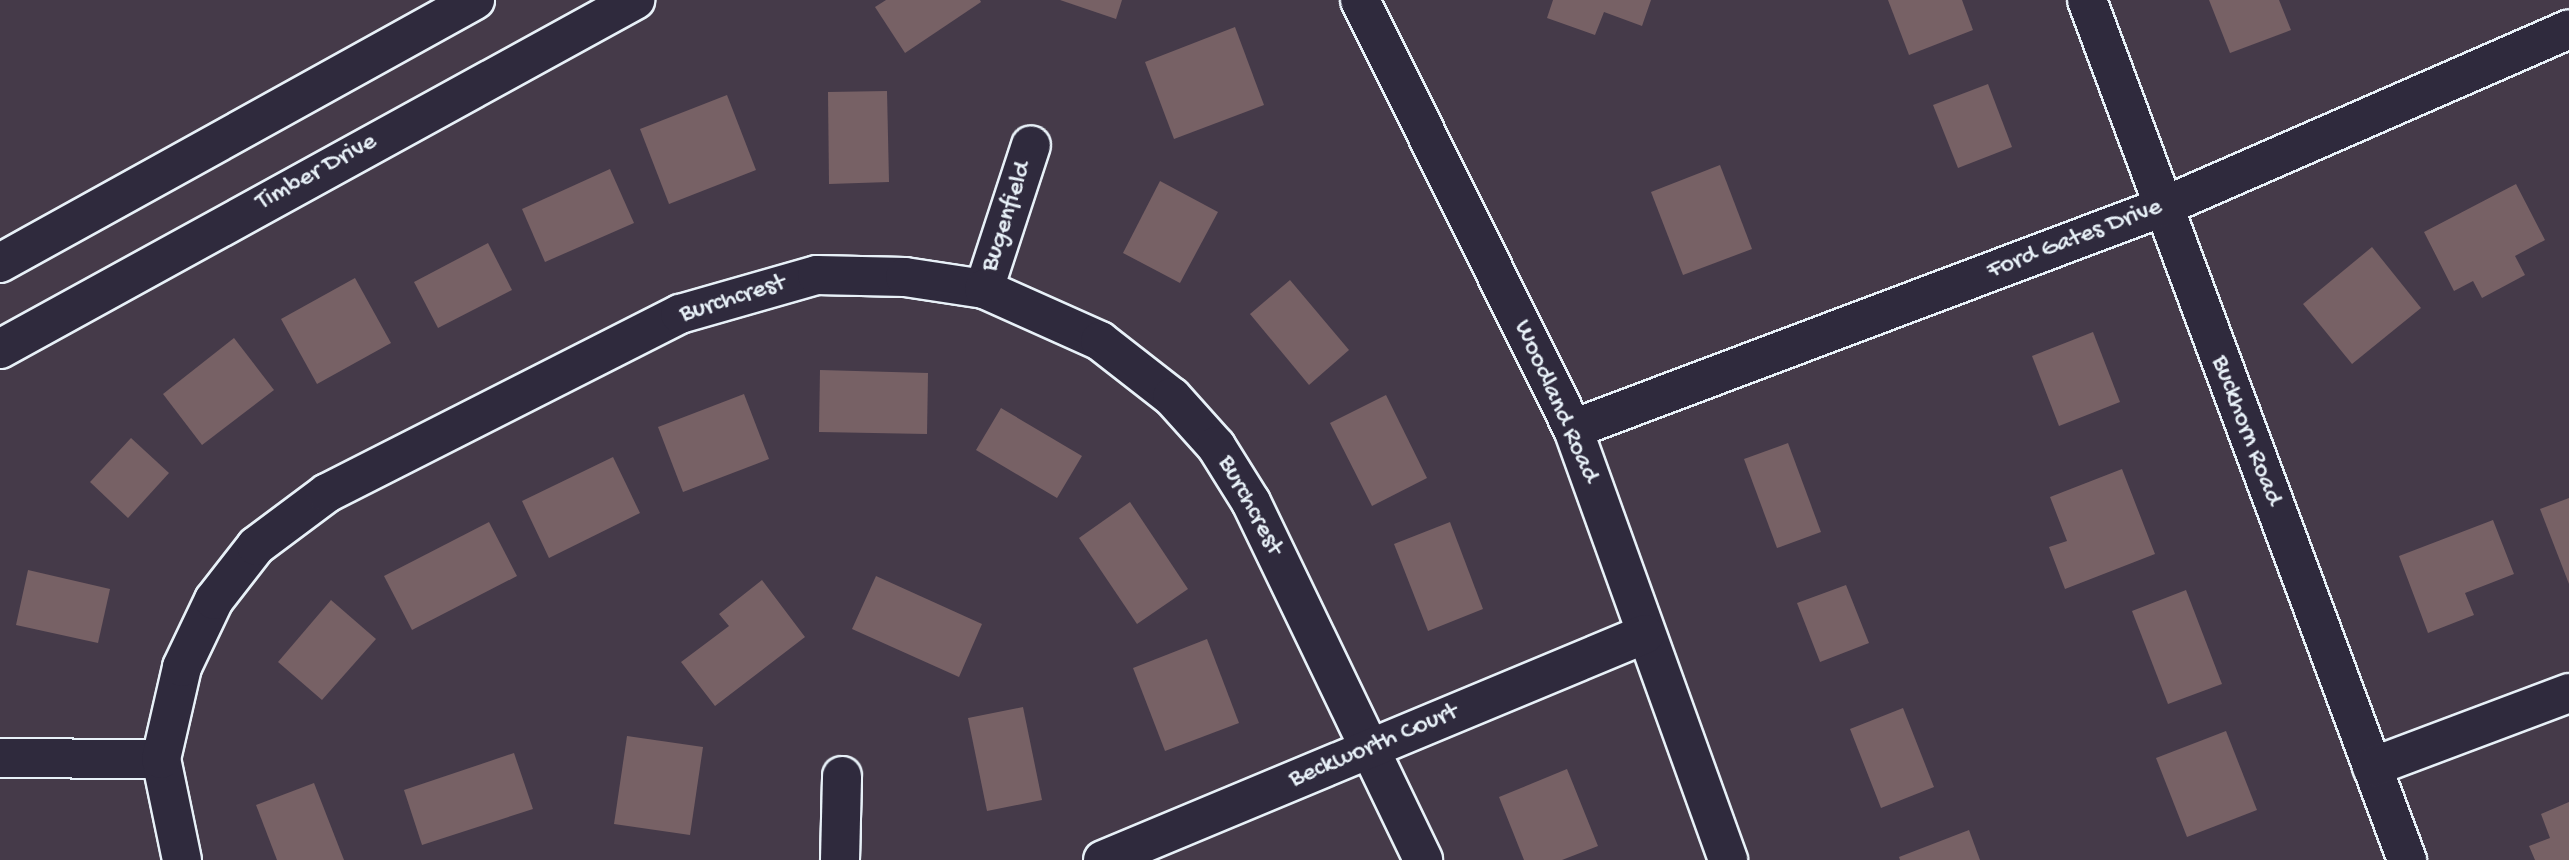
<!DOCTYPE html>
<html>
<head>
<meta charset="utf-8">
<style>
  body { margin:0 }
  #map { position:relative; width:2569px; height:860px; overflow:hidden; background:#453a49; font-family:"Gochi Hand",sans-serif }
  div>[style] { position:absolute }
  .building>* { inset:0; background:#776165 }
  .roads { filter:drop-shadow(2px 0 #e8f1f8) drop-shadow(-2px 0 #e8f1f8) drop-shadow(0 2px #e8f1f8) drop-shadow(0 -2px #e8f1f8) }
  .street>* { height:38px; margin:-19px; padding:0 19px; transform-origin:19px; border-radius:19px; background:#2f2a3d }
  .secondary>* { height:38px; margin:-19px; padding:0 19px; transform-origin:19px; border-radius:19px; background:#2f2a3d }
  span { translate:-50% -50%; white-space:nowrap; text-align:center; line-height:1.15; -webkit-text-stroke:5px #2f2a3d; paint-order:stroke }
  .street-label { font-size:26px; color:#e8f1f8 }
</style>
</head>
<body>
<div id="map">
  <div class="building">
    <i style="clip-path:polygon(886px 0,980px 0,981px 2px,905px 53px,875px 7px)"></i>
    <i style="clip-path:polygon(1060px 0,1122px 0,1116px 19px)"></i>
    <i style="clip-path:polygon(1553px 0,1651px 0,1642px 26px,1604px 12px,1595px 35px,1547px 18px)"></i>
    <i style="clip-path:polygon(1888px 0,1962px 0,1973px 30px,1909px 55px)"></i>
    <i style="clip-path:polygon(2209px 0,2279px 0,2291px 30px,2230px 53px)"></i>
    <i style="clip-path:polygon(1235px 27px,1264px 105px,1174px 139px,1145px 62px)"></i>
    <i style="clip-path:polygon(1988px 84px,2012px 147px,1958px 168px,1933px 105px)"></i>
    <i style="clip-path:polygon(887px 91px,889px 182px,829px 184px,828px 92px)"></i>
    <i style="clip-path:polygon(727px 95px,756px 170px,669px 204px,640px 129px)"></i>
    <i style="clip-path:polygon(1720px 165px,1752px 249px,1683px 275px,1651px 192px)"></i>
    <i style="clip-path:polygon(610px 169px,634px 223px,545px 262px,522px 209px)"></i>
    <i style="clip-path:polygon(1160px 181px,1218px 212px,1180px 283px,1123px 253px)"></i>
    <i style="clip-path:polygon(2516px 184px,2545px 240px,2515px 256px,2525px 275px,2482px 298px,2473px 281px,2454px 291px,2424px 232px)"></i>
    <i style="clip-path:polygon(488px 243px,512px 290px,438px 328px,414px 282px)"></i>
    <i style="clip-path:polygon(2372px 247px,2421px 308px,2352px 364px,2303px 304px)"></i>
    <i style="clip-path:polygon(355px 278px,391px 343px,317px 384px,281px 319px)"></i>
    <i style="clip-path:polygon(1290px 280px,1349px 350px,1309px 385px,1250px 314px)"></i>
    <i style="clip-path:polygon(2093px 332px,2120px 402px,2059px 426px,2032px 356px)"></i>
    <i style="clip-path:polygon(234px 338px,274px 390px,202px 445px,163px 394px)"></i>
    <i style="clip-path:polygon(820px 370px,928px 373px,927px 434px,819px 432px)"></i>
    <i style="clip-path:polygon(744px 394px,769px 459px,683px 492px,658px 427px)"></i>
    <i style="clip-path:polygon(1386px 395px,1427px 478px,1372px 506px,1330px 423px)"></i>
    <i style="clip-path:polygon(1001px 408px,1082px 456px,1057px 498px,976px 450px)"></i>
    <i style="clip-path:polygon(131px 438px,169px 473px,128px 518px,90px 482px)"></i>
    <i style="clip-path:polygon(1788px 443px,1821px 532px,1777px 548px,1744px 459px)"></i>
    <i style="clip-path:polygon(613px 457px,640px 513px,549px 558px,522px 501px)"></i>
    <i style="clip-path:polygon(2122px 469px,2155px 554px,2065px 589px,2049px 547px,2067px 541px,2050px 497px)"></i>
    <i style="clip-path:polygon(2569px 498px,2569px 584px,2540px 509px)"></i>
    <i style="clip-path:polygon(1130px 502px,1188px 589px,1137px 624px,1079px 538px)"></i>
    <i style="clip-path:polygon(2493px 520px,2514px 574px,2465px 593px,2474px 615px,2428px 633px,2399px 556px)"></i>
    <i style="clip-path:polygon(489px 522px,517px 576px,412px 630px,384px 576px)"></i>
    <i style="clip-path:polygon(1450px 522px,1483px 609px,1428px 631px,1394px 544px)"></i>
    <i style="clip-path:polygon(28px 570px,110px 589px,98px 643px,16px 625px)"></i>
    <i style="clip-path:polygon(876px 576px,982px 624px,959px 677px,852px 629px)"></i>
    <i style="clip-path:polygon(762px 580px,805px 637px,715px 706px,681px 662px,729px 626px,719px 614px)"></i>
    <i style="clip-path:polygon(1846px 585px,1869px 643px,1820px 662px,1797px 603px)"></i>
    <i style="clip-path:polygon(2186px 590px,2222px 684px,2168px 704px,2132px 611px)"></i>
    <i style="clip-path:polygon(331px 600px,376px 639px,322px 700px,278px 662px)"></i>
    <i style="clip-path:polygon(1207px 639px,1239px 723px,1165px 751px,1133px 668px)"></i>
    <i style="clip-path:polygon(1023px 707px,1042px 800px,987px 811px,968px 718px)"></i>
    <i style="clip-path:polygon(1903px 708px,1934px 787px,1881px 808px,1850px 729px)"></i>
    <i style="clip-path:polygon(2226px 731px,2257px 810px,2187px 837px,2156px 758px)"></i>
    <i style="clip-path:polygon(627px 736px,703px 747px,690px 835px,614px 824px)"></i>
    <i style="clip-path:polygon(514px 753px,533px 809px,422px 845px,404px 790px)"></i>
    <i style="clip-path:polygon(1567px 769px,1598px 846px,1562px 860px,1524px 860px,1499px 797px)"></i>
    <i style="clip-path:polygon(314px 783px,344px 860px,277px 860px,256px 805px)"></i>
    <i style="clip-path:polygon(2569px 802px,2569px 860px,2535px 860px,2529px 846px,2550px 838px,2541px 814px)"></i>
    <i style="clip-path:polygon(1969px 830px,1980px 860px,1900px 860px,1899px 857px)"></i>
  </div>
  <div class="roads">
    <div class="street">
      <i style="left:1360px;top:0;width:479px;rotate:63.6deg"></i>
      <i style="left:1573px;top:429px;width:458px;rotate:70.2deg"></i>
      <i style="left:2087px;top:0;width:918px;rotate:69.59deg"></i>
      <i style="left:984px;top:289px;width:151px;rotate:-71.9deg"></i>
      <i style="left:1573px;top:429px;width:627px;rotate:-20.63deg"></i>
      <i style="left:2160px;top:208px;width:446px;rotate:-23.6deg"></i>
      <i style="left:0;top:758px;width:161px;rotate:0.4deg"></i>
      <i style="left:2372px;top:767px;width:210px;rotate:-20.6deg"></i>
      <i style="left:182px;top:860px;width:103px;rotate:-101.7deg"></i>
      <i style="left:161px;top:759px;width:94px;rotate:-77.1deg"></i>
      <i style="left:182px;top:667px;width:74px;rotate:-64.5deg"></i>
      <i style="left:214px;top:600px;width:68px;rotate:-52.1deg"></i>
      <i style="left:256px;top:546px;width:89px;rotate:-36.7deg"></i>
      <i style="left:327px;top:493px;width:396px;rotate:-26.9deg"></i>
      <i style="left:680px;top:314px;width:142px;rotate:-15.9deg"></i>
      <i style="left:817px;top:275px;width:88px;rotate:1.3deg"></i>
      <i style="left:905px;top:277px;width:80px;rotate:8.6deg"></i>
      <i style="left:984px;top:289px;width:127px;rotate:24.1deg"></i>
      <i style="left:1100px;top:341px;width:91px;rotate:37.9deg"></i>
      <i style="left:1172px;top:397px;width:66px;rotate:48.1deg"></i>
      <i style="left:1216px;top:446px;width:66px;rotate:58deg"></i>
      <i style="left:1251px;top:502px;width:397px;rotate:64.3deg"></i>
      <i style="left:840px;top:860px;width:84px;rotate:-88.6deg"></i>
      <i style="left:1103px;top:860px;width:587px;rotate:-22.63deg"></i>
    </div>
    <div class="secondary">
      <i style="left:0;top:263px;width:543px;rotate:-28.97deg"></i>
      <i style="left:0;top:349px;width:725px;rotate:-28.79deg"></i>
    </div>
  </div>
  <div class="street-label">
    <span style="left:317px;top:173px;rotate:-29deg">Timber Drive</span>
    <span style="left:1008px;top:217px;rotate:-72deg">Bugenfield</span>
    <span style="left:2075px;top:240px;rotate:-21deg">Ford Gates Drive</span>
    <span style="left:733px;top:300px;rotate:-18deg">Burchcrest</span>
    <span style="left:1555px;top:402px;rotate:66deg">Woodland Road</span>
    <span style="left:2245px;top:431px;rotate:69deg">Buckhorn Road</span>
    <span style="left:1249px;top:506px;rotate:61deg">Burchcrest</span>
    <span style="left:1374px;top:747px;rotate:-23deg">Beckworth Court</span>
  </div>
</div>
</body>
</html>
